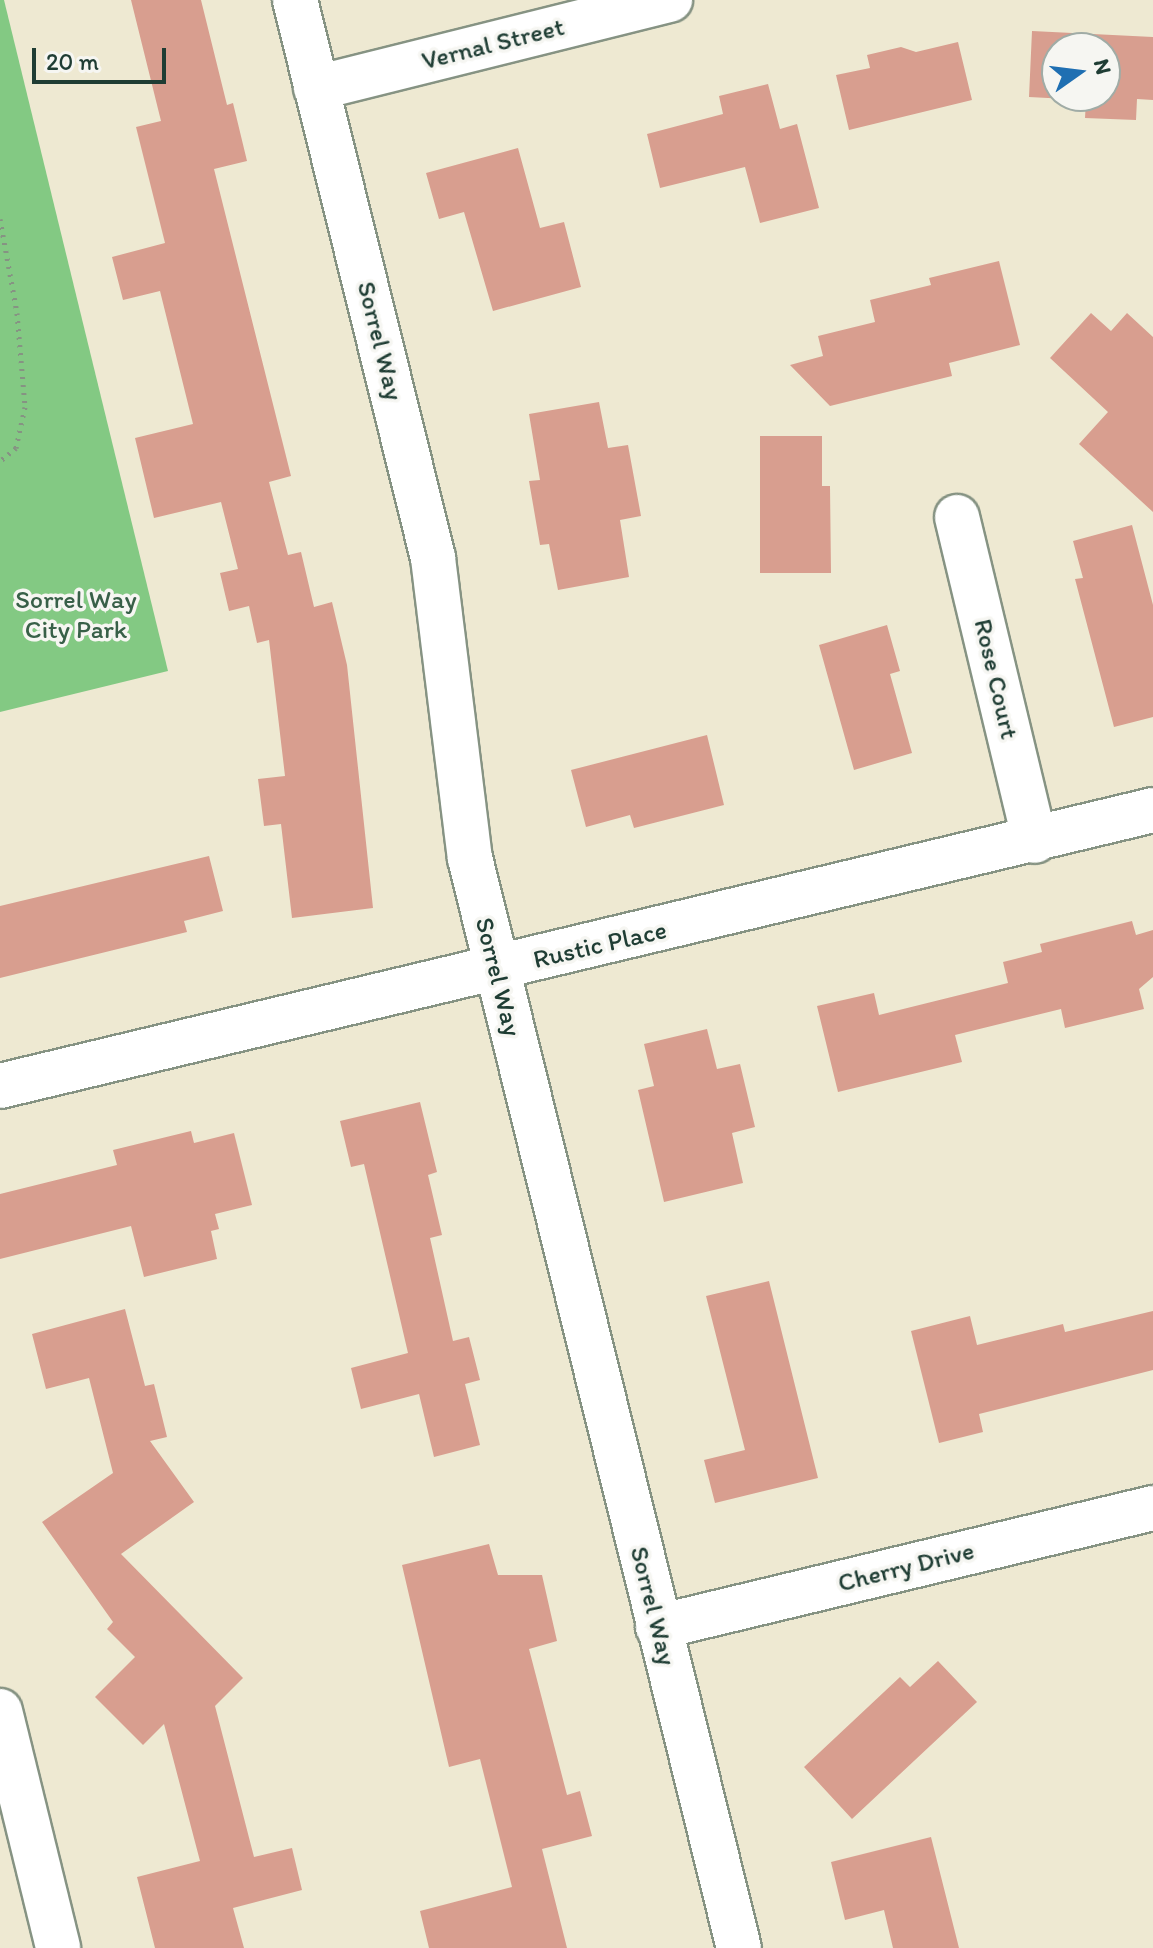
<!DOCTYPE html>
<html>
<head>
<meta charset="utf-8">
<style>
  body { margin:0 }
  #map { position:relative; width:1153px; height:1948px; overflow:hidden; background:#eee9d2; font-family:Itim,sans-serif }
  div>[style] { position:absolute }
  .green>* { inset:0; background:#83c983 }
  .building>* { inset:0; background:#d89e8f }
  .path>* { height:5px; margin-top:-2.5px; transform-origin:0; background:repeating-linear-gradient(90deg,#869383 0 2px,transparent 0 8px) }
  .roads { filter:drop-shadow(2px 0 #869383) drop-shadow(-2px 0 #869383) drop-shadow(0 2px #869383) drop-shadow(0 -2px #869383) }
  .minor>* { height:44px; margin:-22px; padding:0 22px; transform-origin:22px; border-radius:22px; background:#fff }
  span { translate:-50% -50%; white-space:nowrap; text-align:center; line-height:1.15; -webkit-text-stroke:7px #f6f6f2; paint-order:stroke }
  .street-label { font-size:26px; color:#1f3d34 }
  .park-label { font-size:26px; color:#386048 }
  .north { position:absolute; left:1041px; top:32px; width:80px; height:80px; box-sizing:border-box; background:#f6f6f2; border:2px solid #a0aca6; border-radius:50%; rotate:76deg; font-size:22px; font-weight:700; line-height:32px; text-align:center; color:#1f3d34 }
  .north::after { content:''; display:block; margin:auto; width:28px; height:36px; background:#1f6fb2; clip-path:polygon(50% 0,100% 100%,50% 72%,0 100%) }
  .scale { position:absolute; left:32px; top:48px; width:134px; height:36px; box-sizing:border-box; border:4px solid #1f3d34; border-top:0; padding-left:10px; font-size:24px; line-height:28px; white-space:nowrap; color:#1f3d34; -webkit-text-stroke:6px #f6f6f2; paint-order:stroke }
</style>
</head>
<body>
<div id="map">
  <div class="green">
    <i style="clip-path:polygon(0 0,4px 0,168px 671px,0 712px)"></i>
  </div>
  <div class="building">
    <i style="clip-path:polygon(131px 0,201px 0,227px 105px,233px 103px,247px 161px,214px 169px,291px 476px,269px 482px,288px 555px,301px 552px,314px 607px,332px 602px,347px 665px,373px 908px,292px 918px,281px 824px,264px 826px,258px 779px,285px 776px,269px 640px,257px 643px,249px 606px,229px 611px,220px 573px,238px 569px,221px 502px,154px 518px,135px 438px,193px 424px,160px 291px,123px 300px,112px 257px,165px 243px,136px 127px,161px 121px)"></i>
    <i style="clip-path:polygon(evenodd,1032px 31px,1153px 37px,1153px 100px,1137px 99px,1136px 120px,1085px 118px,1086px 100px,1029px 97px,1032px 31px,1057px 48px,1105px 48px,1105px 96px,1057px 96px,1057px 48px)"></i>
    <i style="clip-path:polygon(958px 42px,972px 100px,849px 130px,836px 75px,870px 68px,867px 55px,901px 47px,916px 52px)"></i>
    <i style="clip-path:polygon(768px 84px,780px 129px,797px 124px,819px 208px,760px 223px,745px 167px,660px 188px,647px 134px,723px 114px,719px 96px)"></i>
    <i style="clip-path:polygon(518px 148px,540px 228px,564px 222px,581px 287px,493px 311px,464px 212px,439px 219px,426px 173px)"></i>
    <i style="clip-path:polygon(999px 261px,1020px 345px,949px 363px,952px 376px,830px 406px,790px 365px,823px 356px,818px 336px,875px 322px,870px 300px,931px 285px,929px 278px)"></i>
    <i style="clip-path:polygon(1091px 313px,1111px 331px,1127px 313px,1153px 337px,1153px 512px,1079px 444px,1108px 412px,1050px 358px)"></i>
    <i style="clip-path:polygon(599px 402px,608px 448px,628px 445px,641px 516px,620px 520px,629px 577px,558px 590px,549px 544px,540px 545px,529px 481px,540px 480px,529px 414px)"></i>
    <i style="clip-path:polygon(760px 436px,822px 436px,822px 486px,830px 486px,831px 573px,760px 573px)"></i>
    <i style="clip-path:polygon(1132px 525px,1153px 605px,1153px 717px,1114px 727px,1075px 579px,1083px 578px,1073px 541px)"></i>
    <i style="clip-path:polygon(887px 625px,900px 671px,890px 674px,912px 753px,854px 770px,819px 645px)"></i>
    <i style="clip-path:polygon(707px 735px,724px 805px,634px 828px,630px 815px,586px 827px,571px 770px)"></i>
    <i style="clip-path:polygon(209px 856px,223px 911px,184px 921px,187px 932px,0 978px,0 906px)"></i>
    <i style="clip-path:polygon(1132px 921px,1136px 935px,1153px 930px,1153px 977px,1139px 989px,1144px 1009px,1065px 1028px,1061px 1009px,955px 1035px,962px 1062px,838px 1092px,817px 1006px,874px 993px,879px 1015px,1008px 983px,1003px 962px,1042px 952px,1040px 944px)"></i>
    <i style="clip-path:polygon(707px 1029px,717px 1069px,740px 1064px,755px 1127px,732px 1133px,743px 1183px,664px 1202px,638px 1090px,654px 1086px,644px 1044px)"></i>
    <i style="clip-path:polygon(420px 1102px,437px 1172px,428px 1175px,442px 1235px,430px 1238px,453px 1341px,469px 1337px,480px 1380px,465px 1384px,480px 1445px,434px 1457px,419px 1394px,361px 1409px,351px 1368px,408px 1353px,364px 1164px,351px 1167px,340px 1121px)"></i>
    <i style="clip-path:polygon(191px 1131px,194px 1143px,234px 1133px,252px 1205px,215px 1214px,219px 1229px,211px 1231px,217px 1259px,144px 1277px,131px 1226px,0 1259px,0 1194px,117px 1165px,113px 1150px)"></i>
    <i style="clip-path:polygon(769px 1281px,818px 1478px,715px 1503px,704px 1460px,745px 1450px,706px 1296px)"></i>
    <i style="clip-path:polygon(125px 1309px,145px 1386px,154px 1384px,167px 1437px,150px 1441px,194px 1502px,121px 1554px,243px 1678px,215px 1706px,254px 1857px,292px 1848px,302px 1890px,233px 1908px,244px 1948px,155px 1948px,137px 1877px,200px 1861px,164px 1724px,143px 1745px,95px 1697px,135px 1657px,107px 1629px,113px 1622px,42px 1522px,113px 1473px,89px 1378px,46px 1389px,32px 1334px)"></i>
    <i style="clip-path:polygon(1153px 1311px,1153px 1370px,979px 1414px,983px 1432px,939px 1443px,911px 1331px,970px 1316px,977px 1345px,1063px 1324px,1065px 1332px)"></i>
    <i style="clip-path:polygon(489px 1544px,498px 1575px,542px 1575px,557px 1641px,529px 1649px,567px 1795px,580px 1791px,592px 1836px,542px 1849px,567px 1948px,429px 1948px,420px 1911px,512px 1887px,480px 1759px,449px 1767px,402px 1565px)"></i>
    <i style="clip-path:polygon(938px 1661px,977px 1702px,852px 1819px,804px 1767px,900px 1677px,910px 1687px)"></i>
    <i style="clip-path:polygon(931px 1837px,959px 1948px,893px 1948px,884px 1910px,845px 1920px,831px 1862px)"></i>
  </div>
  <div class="path">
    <i style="left:0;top:219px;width:96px;rotate:79.7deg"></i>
    <i style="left:17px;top:313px;width:94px;rotate:85.1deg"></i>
    <i style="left:25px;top:407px;width:42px;rotate:102.4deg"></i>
    <i style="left:16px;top:448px;width:21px;rotate:141deg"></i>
  </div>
  <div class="roads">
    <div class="minor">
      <i style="left:295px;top:0;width:575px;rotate:76.11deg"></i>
      <i style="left:433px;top:558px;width:302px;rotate:83deg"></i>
      <i style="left:470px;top:858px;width:1123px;rotate:76.14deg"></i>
      <i style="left:316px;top:88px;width:365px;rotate:-14deg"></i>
      <i style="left:957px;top:517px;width:333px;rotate:76.5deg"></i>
      <i style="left:0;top:1086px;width:1186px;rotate:-13.46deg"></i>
      <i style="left:658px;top:1627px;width:509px;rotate:-13.52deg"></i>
      <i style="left:0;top:1711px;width:244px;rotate:76.2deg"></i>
    </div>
  </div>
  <div class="street-label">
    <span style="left:493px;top:44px;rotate:-14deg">Vernal Street</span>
    <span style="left:380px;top:341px;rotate:76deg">Sorrel Way</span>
    <span style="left:996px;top:679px;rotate:77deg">Rose Court</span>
    <span style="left:600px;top:945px;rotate:-13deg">Rustic Place</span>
    <span style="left:498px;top:977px;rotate:76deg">Sorrel Way</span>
    <span style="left:906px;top:1567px;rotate:-14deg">Cherry Drive</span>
    <span style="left:653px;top:1606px;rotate:76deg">Sorrel Way</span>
  </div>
  <div class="park-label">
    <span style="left:76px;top:615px">Sorrel Way<br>City Park</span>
  </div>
  <div class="north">N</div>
  <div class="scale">20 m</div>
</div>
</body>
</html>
